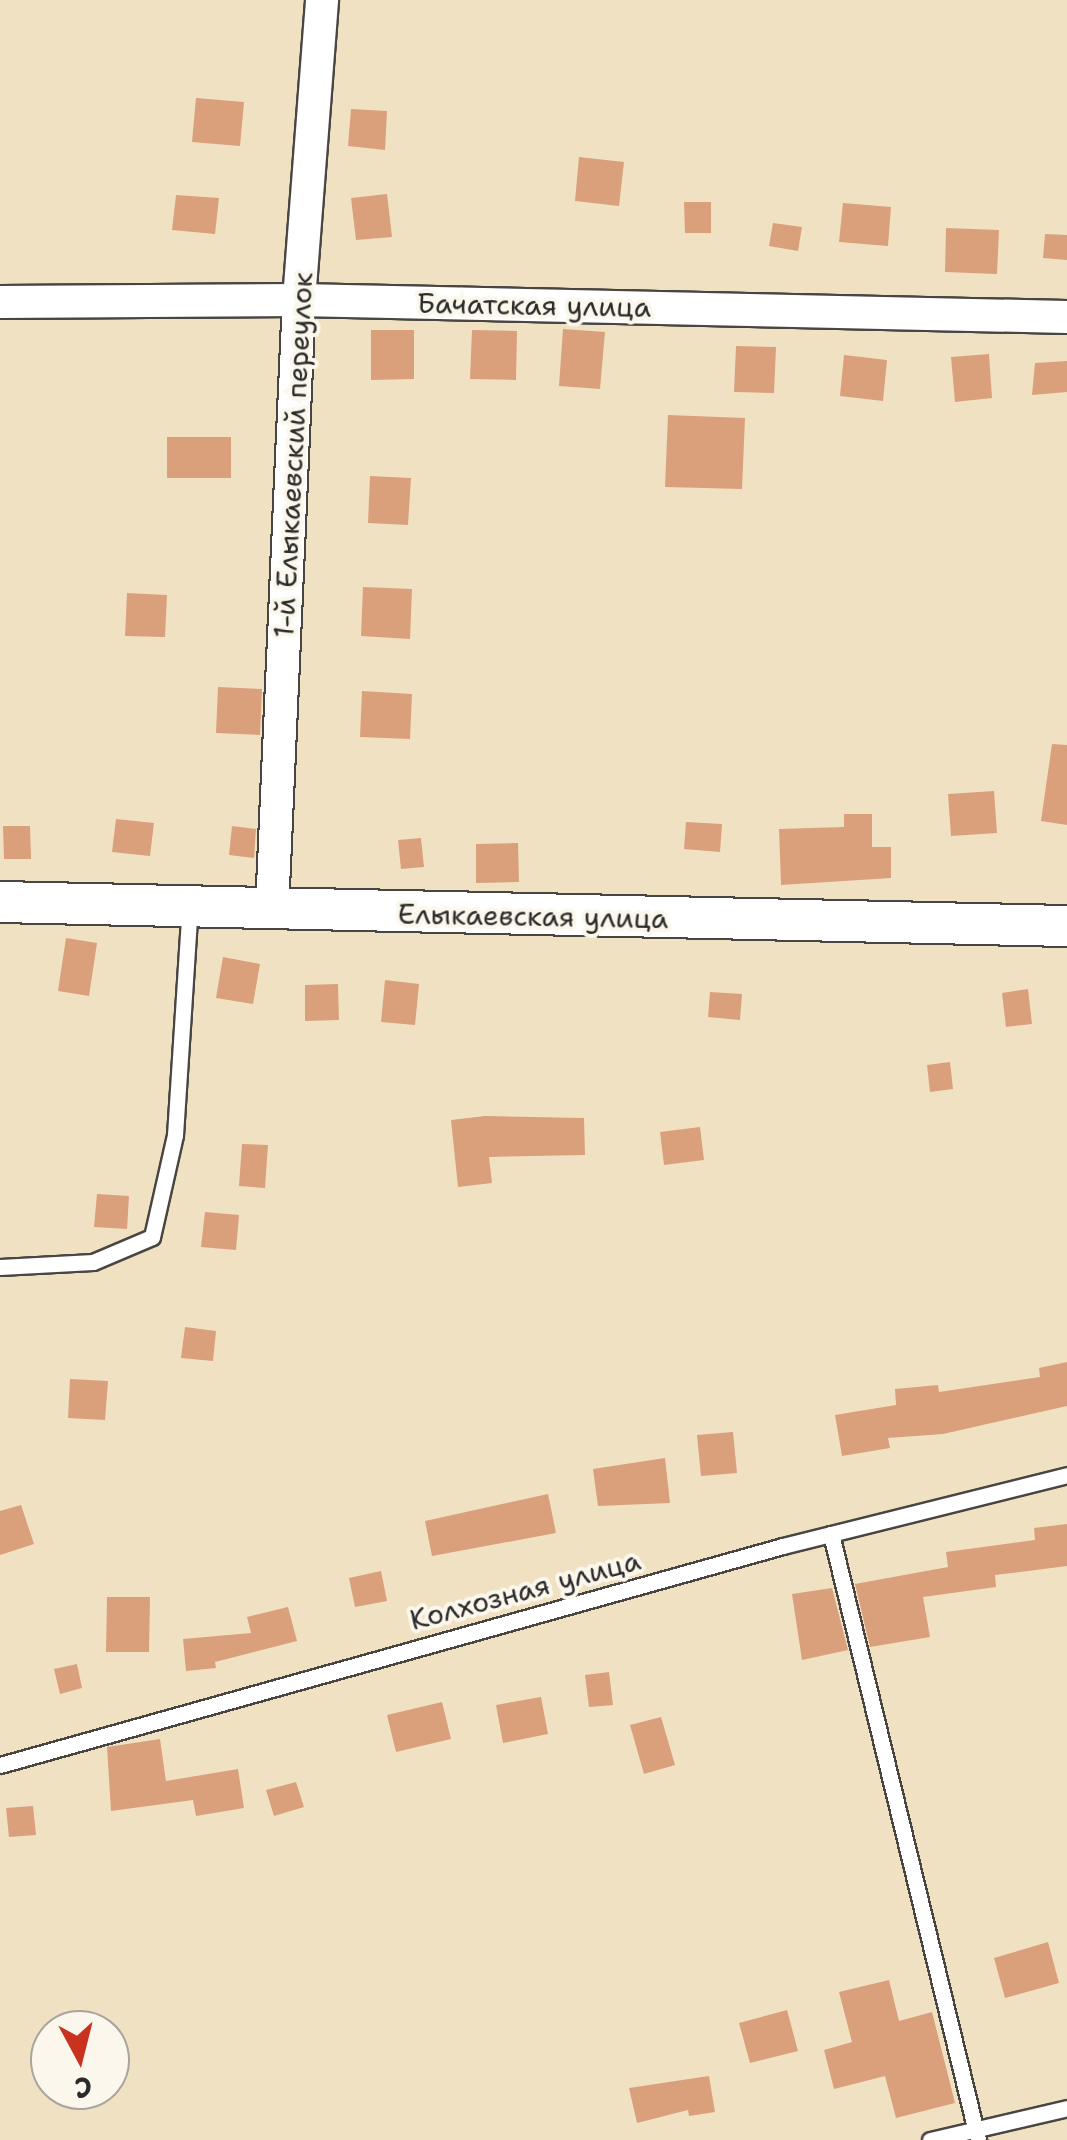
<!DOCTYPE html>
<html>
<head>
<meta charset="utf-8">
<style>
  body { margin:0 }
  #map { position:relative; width:1067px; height:2140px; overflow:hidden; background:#f1e1c3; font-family:"Shantell Sans",sans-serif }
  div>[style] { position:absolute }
  .building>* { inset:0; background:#daa07c }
  .roads { filter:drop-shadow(2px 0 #494642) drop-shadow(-2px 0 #494642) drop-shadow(0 2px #494642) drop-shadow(0 -2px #494642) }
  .service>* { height:15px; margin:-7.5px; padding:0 7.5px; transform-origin:7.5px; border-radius:7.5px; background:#fff }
  .minor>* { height:32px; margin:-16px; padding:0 16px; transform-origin:16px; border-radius:16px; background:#fff }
  .tertiary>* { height:40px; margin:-20px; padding:0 20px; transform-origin:20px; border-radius:20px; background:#fff }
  span { translate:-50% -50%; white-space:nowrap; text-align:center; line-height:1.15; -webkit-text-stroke:8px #fbf7ec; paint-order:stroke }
  .street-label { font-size:28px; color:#2b2b2b }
  .north { position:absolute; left:30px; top:2010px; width:100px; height:100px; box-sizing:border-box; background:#fbf7ec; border:2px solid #a8a59f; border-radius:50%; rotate:173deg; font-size:28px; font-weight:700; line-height:40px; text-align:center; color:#2b2b2b }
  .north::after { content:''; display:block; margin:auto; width:35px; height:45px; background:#c8321e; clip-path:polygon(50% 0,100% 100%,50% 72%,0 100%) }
</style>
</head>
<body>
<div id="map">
  <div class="building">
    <i style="clip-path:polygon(196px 98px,244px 102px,240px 146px,192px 142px)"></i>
    <i style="clip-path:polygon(351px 109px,387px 111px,385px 150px,348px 146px)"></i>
    <i style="clip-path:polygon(579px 157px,624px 162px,619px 206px,575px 201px)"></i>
    <i style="clip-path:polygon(387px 194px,392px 237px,356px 240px,351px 198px)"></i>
    <i style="clip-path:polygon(176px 195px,219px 198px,215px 234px,172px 230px)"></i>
    <i style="clip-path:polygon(684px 202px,711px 202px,711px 233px,685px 233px)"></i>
    <i style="clip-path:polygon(843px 203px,891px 207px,888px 246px,839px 242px)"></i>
    <i style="clip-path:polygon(773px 223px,802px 227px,798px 251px,769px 246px)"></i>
    <i style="clip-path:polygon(946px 228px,999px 230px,997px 274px,945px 272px)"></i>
    <i style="clip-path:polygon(1045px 234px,1067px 235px,1067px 260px,1043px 258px)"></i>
    <i style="clip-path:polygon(563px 329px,605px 332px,600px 389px,559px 386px)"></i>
    <i style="clip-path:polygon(371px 330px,414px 330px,414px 379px,371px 380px)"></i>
    <i style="clip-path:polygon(472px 330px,517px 331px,516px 380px,470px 379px)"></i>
    <i style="clip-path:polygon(736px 346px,776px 347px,774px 393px,734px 392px)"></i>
    <i style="clip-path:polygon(989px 354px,992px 398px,955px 402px,951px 357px)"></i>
    <i style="clip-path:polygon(844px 355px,887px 360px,883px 401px,840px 396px)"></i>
    <i style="clip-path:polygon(1067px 361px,1067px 392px,1032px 395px,1035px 363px)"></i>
    <i style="clip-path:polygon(668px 415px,745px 418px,742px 489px,665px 487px)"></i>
    <i style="clip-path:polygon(167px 437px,231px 437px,231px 478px,167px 478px)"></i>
    <i style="clip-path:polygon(370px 476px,411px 478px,408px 525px,368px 523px)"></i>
    <i style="clip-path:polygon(363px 587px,412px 589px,410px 639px,361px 636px)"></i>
    <i style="clip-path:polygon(127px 593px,167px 595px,165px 637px,125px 636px)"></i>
    <i style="clip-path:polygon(218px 687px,262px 689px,260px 735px,216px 733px)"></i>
    <i style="clip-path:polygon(362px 691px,412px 694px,410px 739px,360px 737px)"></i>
    <i style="clip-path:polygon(1052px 744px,1067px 745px,1067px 825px,1041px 821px)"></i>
    <i style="clip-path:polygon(994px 791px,997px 833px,951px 836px,948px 794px)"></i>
    <i style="clip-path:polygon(844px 814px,872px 814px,872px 847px,891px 847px,891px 878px,781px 885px,779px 829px,844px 827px)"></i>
    <i style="clip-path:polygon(116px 819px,154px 823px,150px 856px,112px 852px)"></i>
    <i style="clip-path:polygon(686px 822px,722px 824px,720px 852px,684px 849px)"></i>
    <i style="clip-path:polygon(3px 826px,30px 826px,31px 859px,4px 859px)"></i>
    <i style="clip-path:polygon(232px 826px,256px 829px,254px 858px,229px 855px)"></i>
    <i style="clip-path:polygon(421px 838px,424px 867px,401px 869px,398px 840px)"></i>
    <i style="clip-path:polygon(518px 843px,519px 882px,476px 883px,476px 844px)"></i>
    <i style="clip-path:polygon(66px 938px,97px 943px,89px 996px,58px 991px)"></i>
    <i style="clip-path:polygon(223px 957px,260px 964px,253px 1004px,216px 998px)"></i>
    <i style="clip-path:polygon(385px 980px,419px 984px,415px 1025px,381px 1022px)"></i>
    <i style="clip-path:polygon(338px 984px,339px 1020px,305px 1021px,305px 985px)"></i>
    <i style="clip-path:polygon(1028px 989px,1032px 1024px,1006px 1027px,1002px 993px)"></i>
    <i style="clip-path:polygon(710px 992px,742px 994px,740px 1020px,708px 1017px)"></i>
    <i style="clip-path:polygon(950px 1062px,953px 1089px,930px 1092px,927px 1065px)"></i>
    <i style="clip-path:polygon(485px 1116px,584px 1118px,585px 1155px,489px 1157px,492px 1183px,458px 1187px,451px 1120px)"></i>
    <i style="clip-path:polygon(700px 1127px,704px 1160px,664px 1165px,660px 1132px)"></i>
    <i style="clip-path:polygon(242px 1144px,268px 1145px,265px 1188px,239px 1186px)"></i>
    <i style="clip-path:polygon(97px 1194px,129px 1196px,127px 1229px,94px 1227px)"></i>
    <i style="clip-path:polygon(205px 1212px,239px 1215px,236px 1250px,201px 1247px)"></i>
    <i style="clip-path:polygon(185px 1327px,216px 1331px,213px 1361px,181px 1358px)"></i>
    <i style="clip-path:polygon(1067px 1362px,1067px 1406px,943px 1434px,888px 1438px,890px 1448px,842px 1456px,835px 1415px,896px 1405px,895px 1389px,938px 1385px,939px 1392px,1040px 1377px,1039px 1368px)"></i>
    <i style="clip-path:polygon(70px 1379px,108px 1381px,105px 1420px,68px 1418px)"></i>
    <i style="clip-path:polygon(733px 1432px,737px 1473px,701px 1476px,697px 1435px)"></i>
    <i style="clip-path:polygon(665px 1458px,670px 1503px,598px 1506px,593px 1469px)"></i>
    <i style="clip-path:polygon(548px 1494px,556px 1533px,432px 1556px,425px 1521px)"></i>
    <i style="clip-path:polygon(21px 1505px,34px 1544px,0 1555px,0 1511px)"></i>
    <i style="clip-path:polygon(1067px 1524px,1067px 1566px,995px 1575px,996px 1587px,923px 1597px,930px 1637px,870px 1647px,855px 1584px,948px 1567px,946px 1552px,1035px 1540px,1034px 1528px)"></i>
    <i style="clip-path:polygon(381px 1571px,387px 1601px,355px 1607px,349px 1578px)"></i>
    <i style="clip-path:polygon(832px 1588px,848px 1650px,802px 1660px,792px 1594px)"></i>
    <i style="clip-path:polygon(107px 1597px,150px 1597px,149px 1652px,106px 1652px)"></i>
    <i style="clip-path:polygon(288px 1607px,297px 1641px,215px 1662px,216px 1668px,186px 1671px,183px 1639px,251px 1633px,247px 1617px)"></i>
    <i style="clip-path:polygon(77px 1664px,82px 1688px,60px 1694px,54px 1669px)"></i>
    <i style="clip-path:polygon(609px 1672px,613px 1705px,589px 1707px,585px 1675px)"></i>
    <i style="clip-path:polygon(541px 1697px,548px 1734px,503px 1743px,496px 1705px)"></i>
    <i style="clip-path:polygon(442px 1702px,451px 1739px,396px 1752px,387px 1715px)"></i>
    <i style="clip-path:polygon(661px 1717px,675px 1765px,644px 1774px,630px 1725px)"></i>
    <i style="clip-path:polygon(160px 1739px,166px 1781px,238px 1769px,244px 1808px,196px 1816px,193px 1800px,111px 1811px,107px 1747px)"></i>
    <i style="clip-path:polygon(296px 1782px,304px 1807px,274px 1816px,266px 1790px)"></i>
    <i style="clip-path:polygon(33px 1806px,36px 1835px,9px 1837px,6px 1808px)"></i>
    <i style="clip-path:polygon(1048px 1942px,1059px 1983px,1005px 1998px,994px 1958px)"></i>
    <i style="clip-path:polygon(889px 1980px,899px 2021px,932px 2012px,955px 2103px,896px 2118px,885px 2076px,834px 2089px,824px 2050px,852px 2042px,839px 1992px)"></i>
    <i style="clip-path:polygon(787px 2010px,798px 2051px,750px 2063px,739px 2023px)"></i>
    <i style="clip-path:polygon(709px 2076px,715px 2112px,689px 2116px,688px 2110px,637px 2123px,629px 2088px)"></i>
  </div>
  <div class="roads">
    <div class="service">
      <i style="left:0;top:1267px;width:93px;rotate:-3.1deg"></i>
      <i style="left:93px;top:1262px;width:64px;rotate:-23deg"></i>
      <i style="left:152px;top:1237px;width:105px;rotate:-77.3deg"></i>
      <i style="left:175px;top:1135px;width:229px;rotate:-86.3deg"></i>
      <i style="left:831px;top:1534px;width:624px;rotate:76.36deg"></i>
      <i style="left:0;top:1765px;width:813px;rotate:-15.63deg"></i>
      <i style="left:783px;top:1546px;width:293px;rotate:-14deg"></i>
      <i style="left:930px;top:2140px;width:141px;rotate:-13.1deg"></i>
    </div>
    <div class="minor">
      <i style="left:0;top:302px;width:299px;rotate:-0.4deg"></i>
      <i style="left:299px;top:300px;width:768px;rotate:1.27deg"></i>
      <i style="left:272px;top:910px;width:611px;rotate:-87.47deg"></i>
      <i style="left:299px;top:300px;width:301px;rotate:-85.6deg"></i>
    </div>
    <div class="tertiary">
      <i style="left:0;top:902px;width:1067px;rotate:1.29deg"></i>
    </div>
  </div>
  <div class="street-label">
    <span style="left:534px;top:305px;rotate:1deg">Бачатская улица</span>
    <span style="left:293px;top:455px;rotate:-87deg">1-й Елыкаевский переулок</span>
    <span style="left:533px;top:916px;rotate:1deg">Елыкаевская улица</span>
    <span style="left:525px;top:1590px;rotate:-15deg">Колхозная улица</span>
  </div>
  <div class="north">С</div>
</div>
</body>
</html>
